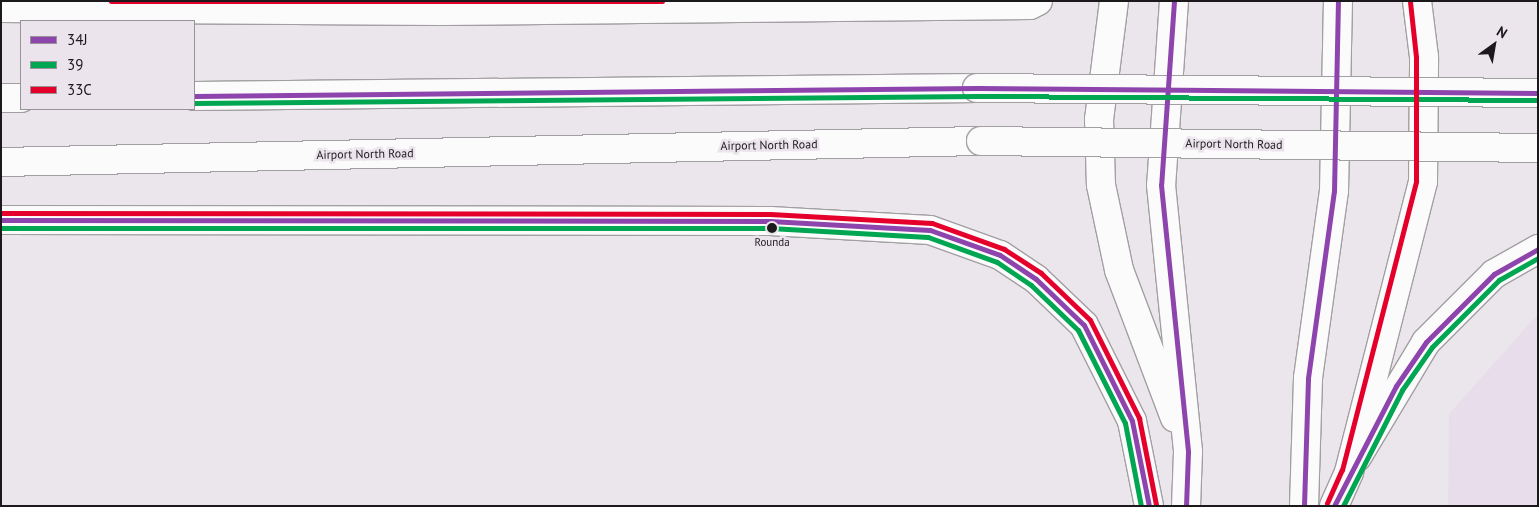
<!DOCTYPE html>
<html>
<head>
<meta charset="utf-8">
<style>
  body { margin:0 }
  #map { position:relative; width:1539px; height:507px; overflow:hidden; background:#ebe6eb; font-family:"PT Sans",sans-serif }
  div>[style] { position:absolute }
  .industrial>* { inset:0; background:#e8deeb }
  .roads { filter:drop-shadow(1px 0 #a29fa2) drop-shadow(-1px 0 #a29fa2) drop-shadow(0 1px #a29fa2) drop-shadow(0 -1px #a29fa2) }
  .secondary>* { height:28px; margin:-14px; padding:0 14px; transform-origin:14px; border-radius:14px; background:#fcfbfc }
  .primary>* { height:28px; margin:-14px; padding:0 14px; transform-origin:14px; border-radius:14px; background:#fcfbfc }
  .bridges { filter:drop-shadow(1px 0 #a29fa2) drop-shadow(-1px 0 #a29fa2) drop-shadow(0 1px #a29fa2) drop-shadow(0 -1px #a29fa2) }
  .primary-bridge>* { height:28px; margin:-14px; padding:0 14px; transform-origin:14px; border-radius:14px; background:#fcfbfc }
  .bus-1>* { height:5px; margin:-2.5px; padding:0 2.5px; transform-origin:2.5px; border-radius:2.5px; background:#8e44ad }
  .bus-2>* { height:5px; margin:-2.5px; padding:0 2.5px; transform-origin:2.5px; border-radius:2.5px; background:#00a651 }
  .bus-3>* { height:5px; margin:-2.5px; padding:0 2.5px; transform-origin:2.5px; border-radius:2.5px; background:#e4002b }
  .dots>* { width:14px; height:14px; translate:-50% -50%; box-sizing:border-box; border:2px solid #ece4ed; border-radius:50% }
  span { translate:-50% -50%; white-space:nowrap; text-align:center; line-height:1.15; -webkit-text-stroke:5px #ece4ed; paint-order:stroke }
  .bus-label { font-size:11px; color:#1b191c }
  .street-label { font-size:12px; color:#1b191c }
  .frame { position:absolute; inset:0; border:2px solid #1b191c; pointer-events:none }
  .legend { position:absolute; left:20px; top:20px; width:175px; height:90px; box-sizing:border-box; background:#ece4ed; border:1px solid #989399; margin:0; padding:6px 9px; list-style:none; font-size:15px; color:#1b191c }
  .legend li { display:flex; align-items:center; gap:10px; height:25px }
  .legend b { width:25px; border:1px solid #989399 }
  .north { position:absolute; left:1469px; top:20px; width:50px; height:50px; -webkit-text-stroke:4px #ece4ed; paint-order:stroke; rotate:32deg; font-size:14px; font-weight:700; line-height:20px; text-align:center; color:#1b191c }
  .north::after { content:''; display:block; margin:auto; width:18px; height:22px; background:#1b191c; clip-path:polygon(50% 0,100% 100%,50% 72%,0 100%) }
</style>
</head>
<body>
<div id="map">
  <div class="industrial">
    <i style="clip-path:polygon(1538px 314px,1538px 506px,1448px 506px,1449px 414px)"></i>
  </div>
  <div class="roads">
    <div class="secondary">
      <i style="left:1px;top:8px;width:440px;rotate:0.4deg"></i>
      <i style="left:441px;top:11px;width:589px;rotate:-0.58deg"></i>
      <i style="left:1030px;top:5px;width:9px;rotate:-27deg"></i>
      <i style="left:1px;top:220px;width:769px;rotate:0.07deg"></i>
      <i style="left:770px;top:221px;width:160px;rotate:3.2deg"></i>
      <i style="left:930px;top:230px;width:74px;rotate:19.7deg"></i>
      <i style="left:1000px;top:255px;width:43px;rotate:33.7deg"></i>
      <i style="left:1036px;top:279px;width:66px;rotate:43.8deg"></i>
      <i style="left:1084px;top:325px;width:107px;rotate:63.4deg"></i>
      <i style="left:1132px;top:421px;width:87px;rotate:78.7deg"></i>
      <i style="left:1357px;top:457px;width:134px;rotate:-59deg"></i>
      <i style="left:1426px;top:342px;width:96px;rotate:-45deg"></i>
      <i style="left:1494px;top:274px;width:51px;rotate:-29.6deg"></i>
    </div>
    <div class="primary">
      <i style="left:1114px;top:1px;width:119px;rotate:97.2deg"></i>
      <i style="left:1099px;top:119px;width:66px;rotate:88.3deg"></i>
      <i style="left:1101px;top:185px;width:87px;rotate:78deg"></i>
      <i style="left:1119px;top:270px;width:158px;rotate:69.3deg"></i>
      <i style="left:1174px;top:1px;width:184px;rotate:94deg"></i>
      <i style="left:1161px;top:185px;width:268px;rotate:84.2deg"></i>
      <i style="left:1188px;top:452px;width:54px;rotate:92.1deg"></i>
      <i style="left:441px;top:11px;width:18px;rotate:-34deg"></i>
      <i style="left:194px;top:96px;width:783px;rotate:-0.59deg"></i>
      <i style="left:1px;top:98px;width:20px"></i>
      <i style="left:1px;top:162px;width:980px;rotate:-1.23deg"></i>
      <i style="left:1304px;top:506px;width:128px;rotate:-88.2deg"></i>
      <i style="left:1308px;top:378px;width:189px;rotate:-82.1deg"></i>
      <i style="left:1334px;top:191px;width:190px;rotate:-88.8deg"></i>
      <i style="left:1334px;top:506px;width:37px;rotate:-66deg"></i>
      <i style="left:1349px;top:472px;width:299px;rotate:-75.7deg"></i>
      <i style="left:1423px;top:182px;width:125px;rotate:-89.5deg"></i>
      <i style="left:1424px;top:57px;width:56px;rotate:-97.1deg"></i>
    </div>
  </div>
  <div class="bridges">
    <div class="primary-bridge">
      <i style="left:977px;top:88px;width:561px;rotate:0.51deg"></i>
      <i style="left:981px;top:141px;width:557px;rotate:0.72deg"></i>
    </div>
  </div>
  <div class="bus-1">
    <i style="left:1174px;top:1px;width:184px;rotate:94deg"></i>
    <i style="left:1161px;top:185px;width:268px;rotate:84.2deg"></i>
    <i style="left:1188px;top:452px;width:54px;rotate:92.1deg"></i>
    <i style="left:194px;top:96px;width:783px;rotate:-0.59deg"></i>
    <i style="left:977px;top:88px;width:561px;rotate:0.51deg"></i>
    <i style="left:1px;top:220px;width:769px;rotate:0.07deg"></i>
    <i style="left:770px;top:221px;width:160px;rotate:3.2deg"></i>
    <i style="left:930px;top:230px;width:74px;rotate:19.7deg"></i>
    <i style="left:1000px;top:255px;width:43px;rotate:33.7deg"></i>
    <i style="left:1036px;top:279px;width:66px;rotate:43.8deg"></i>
    <i style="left:1084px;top:325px;width:107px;rotate:63.4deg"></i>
    <i style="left:1132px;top:421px;width:87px;rotate:78.7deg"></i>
    <i style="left:1304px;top:506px;width:128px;rotate:-88.2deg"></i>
    <i style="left:1308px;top:378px;width:189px;rotate:-82.1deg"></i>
    <i style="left:1334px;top:191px;width:190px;rotate:-88.8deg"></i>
    <i style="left:1334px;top:506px;width:135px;rotate:-62.7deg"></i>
    <i style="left:1396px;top:386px;width:53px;rotate:-55.7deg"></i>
    <i style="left:1426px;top:342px;width:96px;rotate:-45deg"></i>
    <i style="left:1494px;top:274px;width:51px;rotate:-29.6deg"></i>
  </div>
  <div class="bus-2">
    <i style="left:194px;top:103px;width:783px;rotate:-0.51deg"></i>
    <i style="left:977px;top:96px;width:561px;rotate:0.41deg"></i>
    <i style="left:1px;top:228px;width:769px"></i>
    <i style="left:770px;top:228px;width:158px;rotate:3.3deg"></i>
    <i style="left:928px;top:237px;width:73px;rotate:19.9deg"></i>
    <i style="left:997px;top:262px;width:41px;rotate:34.1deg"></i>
    <i style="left:1031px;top:285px;width:65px;rotate:43.8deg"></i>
    <i style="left:1078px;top:330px;width:104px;rotate:63.2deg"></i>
    <i style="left:1125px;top:423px;width:85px;rotate:79.1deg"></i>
    <i style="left:1343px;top:506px;width:130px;rotate:-63deg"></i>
    <i style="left:1402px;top:390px;width:52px;rotate:-55.1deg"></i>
    <i style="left:1432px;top:347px;width:95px;rotate:-45deg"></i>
    <i style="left:1499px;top:280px;width:45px;rotate:-29.4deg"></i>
  </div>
  <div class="bus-3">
    <i style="left:111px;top:1px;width:551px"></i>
    <i style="left:1px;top:213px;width:769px;rotate:0.07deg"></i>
    <i style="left:770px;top:214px;width:162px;rotate:3.2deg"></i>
    <i style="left:932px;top:223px;width:77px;rotate:19.9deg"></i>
    <i style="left:1004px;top:249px;width:44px;rotate:33deg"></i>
    <i style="left:1041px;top:273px;width:68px;rotate:43.8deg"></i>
    <i style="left:1090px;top:320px;width:110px;rotate:63.4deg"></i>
    <i style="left:1139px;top:418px;width:89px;rotate:78.9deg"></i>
    <i style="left:1327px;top:503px;width:36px;rotate:-66deg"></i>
    <i style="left:1342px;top:470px;width:298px;rotate:-75.6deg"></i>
    <i style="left:1416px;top:181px;width:124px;rotate:-90deg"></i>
    <i style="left:1416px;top:57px;width:55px;rotate:-96.2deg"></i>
  </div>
  <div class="dots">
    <i style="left:772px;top:228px;background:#1b191c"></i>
  </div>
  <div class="bus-label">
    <span style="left:772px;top:242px">Rounda</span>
  </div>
  <div class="street-label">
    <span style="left:1234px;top:144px;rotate:1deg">Airport North Road</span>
    <span style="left:769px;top:145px;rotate:-1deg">Airport North Road</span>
    <span style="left:365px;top:154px;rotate:-1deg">Airport North Road</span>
  </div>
  <div class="frame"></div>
  <ul class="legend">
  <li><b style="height:6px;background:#8e44ad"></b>34J</li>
  <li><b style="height:6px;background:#00a651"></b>39</li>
  <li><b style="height:6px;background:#e4002b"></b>33C</li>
  </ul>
  <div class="north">N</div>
</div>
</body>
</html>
